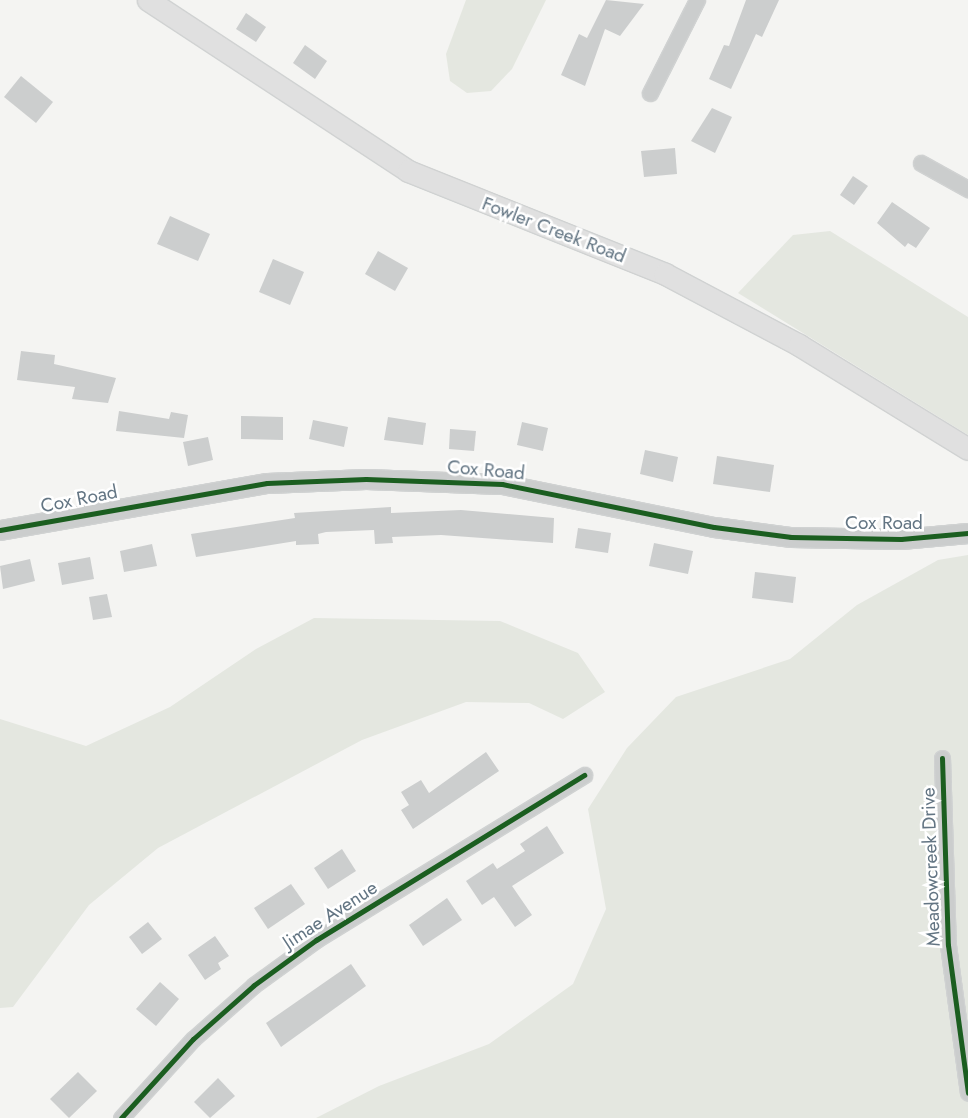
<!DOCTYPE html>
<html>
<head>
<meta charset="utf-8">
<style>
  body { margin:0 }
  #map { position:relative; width:968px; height:1118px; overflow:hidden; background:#f4f4f2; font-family:Jost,sans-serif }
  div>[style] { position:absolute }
  .green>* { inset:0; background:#e4e7e0 }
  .building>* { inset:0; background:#cccece }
  .roads { filter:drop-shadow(1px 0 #d0d2d2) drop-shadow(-1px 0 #d0d2d2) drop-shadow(0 1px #d0d2d2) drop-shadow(0 -1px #d0d2d2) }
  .minor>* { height:15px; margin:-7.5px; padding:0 7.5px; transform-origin:7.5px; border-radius:7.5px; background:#cbcdcd }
  .tertiary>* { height:19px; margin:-9.5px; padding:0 9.5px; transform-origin:9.5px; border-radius:9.5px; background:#cbcdcd }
  .secondary>* { height:21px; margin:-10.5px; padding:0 10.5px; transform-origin:10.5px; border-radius:10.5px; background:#e0e0e0 }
  .cycleway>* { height:5px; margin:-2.5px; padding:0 2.5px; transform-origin:2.5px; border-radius:2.5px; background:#1b5e20 }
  span { translate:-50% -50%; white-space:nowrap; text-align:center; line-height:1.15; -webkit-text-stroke:5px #fff; paint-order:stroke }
  .street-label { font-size:19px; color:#637583 }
</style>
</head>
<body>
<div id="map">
  <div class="green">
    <i style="clip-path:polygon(466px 0,546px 0,512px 69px,491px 91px,467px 93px,450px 81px,446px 54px)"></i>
    <i style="clip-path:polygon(830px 231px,968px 317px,968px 435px,738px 293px,793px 235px)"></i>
    <i style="clip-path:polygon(968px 555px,968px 1118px,316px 1118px,379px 1086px,489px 1044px,573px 984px,606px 909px,588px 809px,627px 748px,676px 697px,790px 659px,857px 605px,938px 560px)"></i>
    <i style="clip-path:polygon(314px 618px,500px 621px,578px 653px,605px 692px,563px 719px,529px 703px,466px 702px,362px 740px,158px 848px,89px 905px,13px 1007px,0 1008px,0 719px,86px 746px,170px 707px,256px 649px)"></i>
  </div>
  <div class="building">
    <i style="clip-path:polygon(606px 0,644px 4px,620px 36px,605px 29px,585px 86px,561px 75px,579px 34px,587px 38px)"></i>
    <i style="clip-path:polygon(746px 0,779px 0,762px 37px,756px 34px,731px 89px,709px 79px,724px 45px,729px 46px)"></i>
    <i style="clip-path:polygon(246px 13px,266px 27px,256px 42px,236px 29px)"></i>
    <i style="clip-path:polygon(305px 45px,327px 61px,315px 79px,293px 63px)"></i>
    <i style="clip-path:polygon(21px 76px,53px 102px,36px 123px,4px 97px)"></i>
    <i style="clip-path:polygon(712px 108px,732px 117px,715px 153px,691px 141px)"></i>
    <i style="clip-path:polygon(675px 148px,677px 174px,644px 177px,641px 151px)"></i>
    <i style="clip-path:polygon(853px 176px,868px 186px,854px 205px,840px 195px)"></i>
    <i style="clip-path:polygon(892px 202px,930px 228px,916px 248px,908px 243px,905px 247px,877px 223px)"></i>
    <i style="clip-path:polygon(170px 216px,210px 234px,198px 261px,157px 244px)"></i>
    <i style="clip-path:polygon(378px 251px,408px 268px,395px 291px,365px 274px)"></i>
    <i style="clip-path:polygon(273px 259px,304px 272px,290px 305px,259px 292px)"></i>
    <i style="clip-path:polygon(21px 351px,55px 355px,54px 364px,116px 378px,108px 403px,72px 399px,75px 387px,17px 380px)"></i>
    <i style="clip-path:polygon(119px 411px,169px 419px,171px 412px,188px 415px,184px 438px,116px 431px)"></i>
    <i style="clip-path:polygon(241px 416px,283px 417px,283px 440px,241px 439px)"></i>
    <i style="clip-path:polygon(388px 417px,426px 423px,423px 445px,384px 440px)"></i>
    <i style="clip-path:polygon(313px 420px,348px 427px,344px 447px,309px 439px)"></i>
    <i style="clip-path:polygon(522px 422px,548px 428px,543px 451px,517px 445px)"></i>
    <i style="clip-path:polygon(450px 429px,476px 431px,474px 451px,449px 449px)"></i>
    <i style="clip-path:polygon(208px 437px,213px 460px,188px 466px,183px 442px)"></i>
    <i style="clip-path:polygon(645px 450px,678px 457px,673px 482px,640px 474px)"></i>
    <i style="clip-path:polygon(717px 456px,774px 465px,770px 492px,713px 484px)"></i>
    <i style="clip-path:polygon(391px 507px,391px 513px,461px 510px,554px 518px,553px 543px,441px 535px,392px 537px,393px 543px,375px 544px,374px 530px,326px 532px,318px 534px,319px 544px,296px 545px,296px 541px,196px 557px,191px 534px,295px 518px,294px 513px)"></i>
    <i style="clip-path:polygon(578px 528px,611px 533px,608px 553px,575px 548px)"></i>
    <i style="clip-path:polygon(654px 543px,693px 551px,688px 574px,649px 566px)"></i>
    <i style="clip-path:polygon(152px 544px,157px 566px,124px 572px,120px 551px)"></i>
    <i style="clip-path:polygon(90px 557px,94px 579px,62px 585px,58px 563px)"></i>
    <i style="clip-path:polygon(30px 559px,35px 581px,3px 589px,0 566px)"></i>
    <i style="clip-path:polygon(755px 572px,796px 577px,793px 603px,752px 598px)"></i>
    <i style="clip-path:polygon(107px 594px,112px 617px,93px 620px,89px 597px)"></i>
    <i style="clip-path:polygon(486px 752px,499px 771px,413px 829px,401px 810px,409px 805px,401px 792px,421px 780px,429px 793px)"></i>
    <i style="clip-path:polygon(547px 826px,564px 853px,512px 886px,532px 915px,515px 927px,494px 897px,482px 905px,466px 881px,493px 863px,497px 869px,525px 851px,520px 844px)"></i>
    <i style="clip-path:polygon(342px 849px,356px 871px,328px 889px,314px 868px)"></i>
    <i style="clip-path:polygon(291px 884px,305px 904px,268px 929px,254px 908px)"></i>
    <i style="clip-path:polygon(447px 898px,462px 920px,423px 946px,409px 925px)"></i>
    <i style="clip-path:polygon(148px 922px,162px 939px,142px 954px,129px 937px)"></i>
    <i style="clip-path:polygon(215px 936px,229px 956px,218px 963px,221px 969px,205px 980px,188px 955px)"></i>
    <i style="clip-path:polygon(351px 964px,366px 986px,281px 1047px,266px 1023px)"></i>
    <i style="clip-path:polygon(160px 982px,179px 999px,156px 1026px,136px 1009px)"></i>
    <i style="clip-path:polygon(78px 1072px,97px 1091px,69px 1118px,50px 1099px)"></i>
    <i style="clip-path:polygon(218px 1078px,235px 1096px,210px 1118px,194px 1102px)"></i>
  </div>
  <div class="roads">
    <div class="minor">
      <i style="left:650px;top:93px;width:104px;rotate:-63.2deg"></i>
      <i style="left:921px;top:163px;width:54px;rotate:29deg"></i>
      <i style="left:942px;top:758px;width:187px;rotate:88.2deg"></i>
      <i style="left:948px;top:945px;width:149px;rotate:82.3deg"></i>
      <i style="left:121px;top:1118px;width:107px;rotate:-47.7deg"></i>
      <i style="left:193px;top:1039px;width:81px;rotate:-41.5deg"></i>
      <i style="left:254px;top:985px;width:77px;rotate:-36deg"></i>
      <i style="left:316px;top:940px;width:315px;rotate:-31.6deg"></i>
    </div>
    <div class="tertiary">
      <i style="left:0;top:530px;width:271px;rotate:-10deg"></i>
      <i style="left:267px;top:483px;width:99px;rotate:-2.3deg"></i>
      <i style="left:366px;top:479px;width:136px;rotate:2.1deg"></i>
      <i style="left:502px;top:484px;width:216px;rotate:11.5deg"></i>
      <i style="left:714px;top:527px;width:78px;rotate:7.4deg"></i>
      <i style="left:791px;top:537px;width:110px;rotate:1deg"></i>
      <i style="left:901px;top:539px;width:67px;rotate:-5.1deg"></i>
    </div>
    <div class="secondary">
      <i style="left:148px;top:0;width:311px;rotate:33.3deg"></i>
      <i style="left:408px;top:171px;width:277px;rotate:21.8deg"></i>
      <i style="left:665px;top:274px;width:152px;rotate:27.9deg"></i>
      <i style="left:799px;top:345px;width:198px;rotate:31.6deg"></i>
    </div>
  </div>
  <div class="cycleway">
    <i style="left:0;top:530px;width:271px;rotate:-10deg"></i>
    <i style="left:267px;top:483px;width:99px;rotate:-2.3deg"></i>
    <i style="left:366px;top:479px;width:136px;rotate:2.1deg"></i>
    <i style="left:502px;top:484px;width:216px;rotate:11.5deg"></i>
    <i style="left:714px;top:527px;width:78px;rotate:7.4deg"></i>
    <i style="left:791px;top:537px;width:110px;rotate:1deg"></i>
    <i style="left:901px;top:539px;width:67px;rotate:-5.1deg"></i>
    <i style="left:942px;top:758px;width:187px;rotate:88.2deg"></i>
    <i style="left:948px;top:945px;width:149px;rotate:82.3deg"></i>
    <i style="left:121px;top:1118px;width:107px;rotate:-47.7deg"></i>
    <i style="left:193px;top:1039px;width:81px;rotate:-41.5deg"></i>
    <i style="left:254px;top:985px;width:77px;rotate:-36deg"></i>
    <i style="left:316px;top:940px;width:315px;rotate:-31.6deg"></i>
  </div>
  <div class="street-label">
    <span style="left:554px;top:230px;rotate:21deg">Fowler Creek Road</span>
    <span style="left:486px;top:470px;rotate:5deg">Cox Road</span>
    <span style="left:79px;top:499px;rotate:-11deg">Cox Road</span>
    <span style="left:884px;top:523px">Cox Road</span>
    <span style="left:931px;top:867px;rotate:-92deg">Meadowcreek Drive</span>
    <span style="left:330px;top:915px;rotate:-33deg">Jimae Avenue</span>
  </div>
</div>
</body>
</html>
